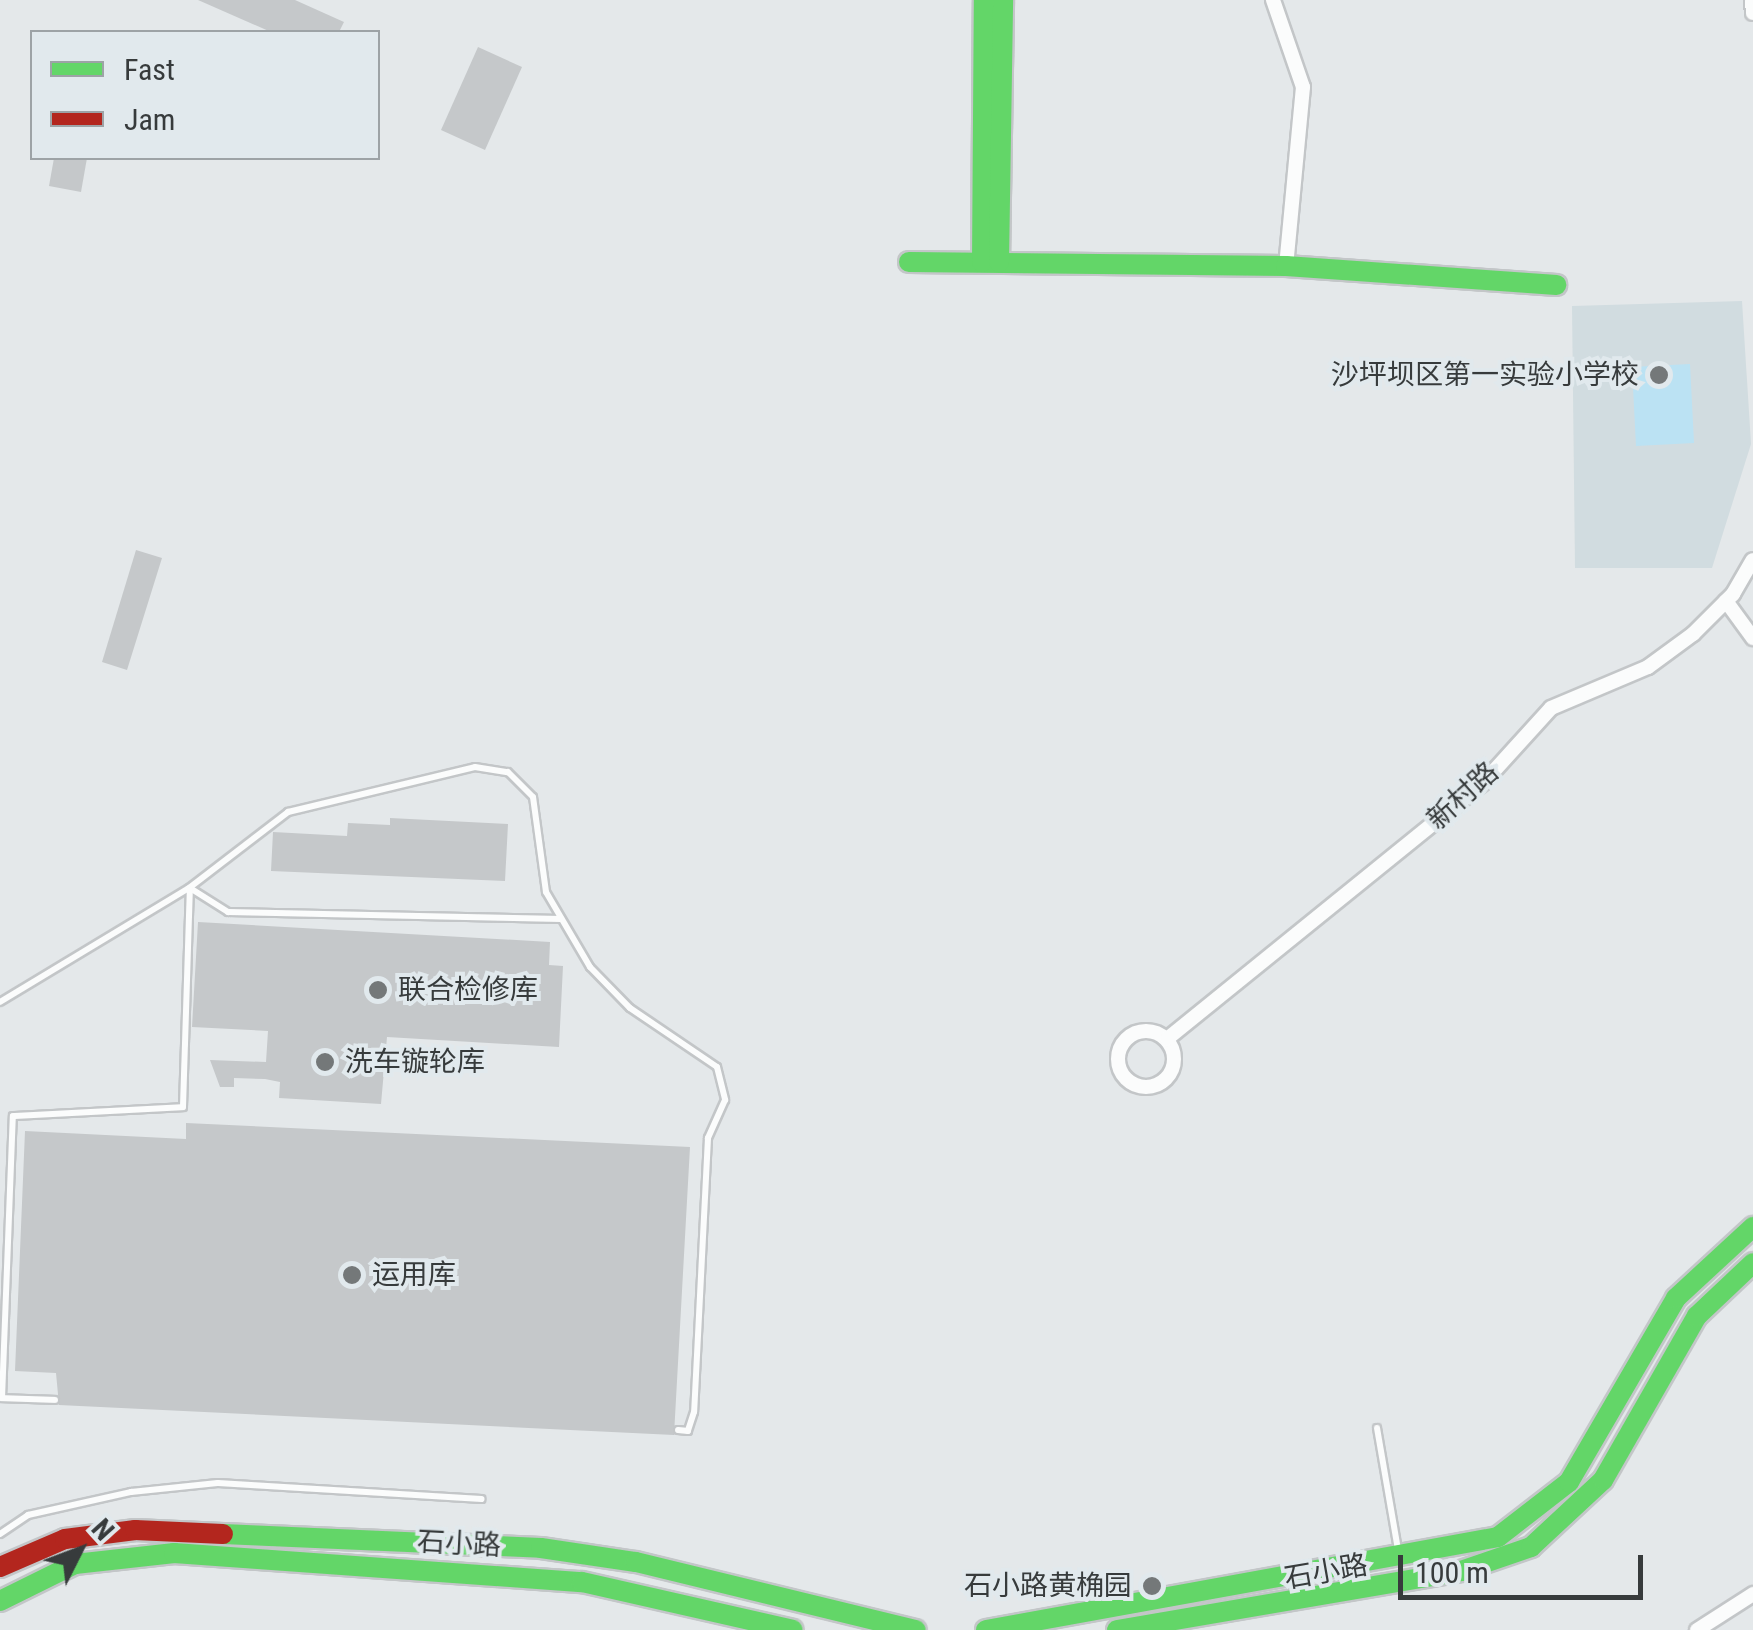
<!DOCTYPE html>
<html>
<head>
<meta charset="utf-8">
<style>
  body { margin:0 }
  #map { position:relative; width:1753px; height:1630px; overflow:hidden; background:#e4e8ea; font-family:"Roboto Condensed","Noto Sans SC",sans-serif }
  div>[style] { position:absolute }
  .built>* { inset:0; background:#d1dce0 }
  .green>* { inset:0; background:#bbe2f3 }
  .building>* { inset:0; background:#c5c8ca }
  .roads { filter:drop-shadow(2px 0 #c3c6c8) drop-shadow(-2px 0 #c3c6c8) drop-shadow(0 2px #c3c6c8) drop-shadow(0 -2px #c3c6c8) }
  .lane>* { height:6px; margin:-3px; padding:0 3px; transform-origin:3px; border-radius:3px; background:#fbfcfc }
  .street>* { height:14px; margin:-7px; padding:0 7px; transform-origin:7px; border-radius:7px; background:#fbfcfc }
  .street>.ring { margin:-7px; padding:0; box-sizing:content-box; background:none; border:14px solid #fbfcfc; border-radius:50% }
  .fast>* { height:20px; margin:-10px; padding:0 10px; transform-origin:10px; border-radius:10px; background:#63d668 }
  .jam>* { height:20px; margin:-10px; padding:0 10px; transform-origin:10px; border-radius:10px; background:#b3261e }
  .dots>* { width:28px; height:28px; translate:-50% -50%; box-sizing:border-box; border:5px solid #e1e9ed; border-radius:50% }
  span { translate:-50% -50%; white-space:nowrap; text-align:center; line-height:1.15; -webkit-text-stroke:8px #e1e9ed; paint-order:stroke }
  .poi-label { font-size:28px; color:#373b3c }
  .right { translate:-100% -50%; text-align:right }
  .left { translate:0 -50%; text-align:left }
  .street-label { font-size:28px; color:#373b3c }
  .legend { position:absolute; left:30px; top:30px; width:350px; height:130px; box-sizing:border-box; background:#e1e9ed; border:2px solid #9da3a6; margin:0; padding:12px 18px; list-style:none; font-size:30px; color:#373b3c }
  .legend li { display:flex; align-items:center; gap:20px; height:50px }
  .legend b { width:50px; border:2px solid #9da3a6 }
  .north { position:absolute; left:30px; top:1500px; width:100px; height:100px; -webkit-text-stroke:8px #e1e9ed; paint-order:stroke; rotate:48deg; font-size:28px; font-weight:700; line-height:40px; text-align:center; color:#373b3c }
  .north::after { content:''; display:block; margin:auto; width:35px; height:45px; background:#373b3c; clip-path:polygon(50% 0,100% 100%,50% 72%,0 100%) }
  .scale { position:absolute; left:1398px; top:1555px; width:245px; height:45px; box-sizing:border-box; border:5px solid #373b3c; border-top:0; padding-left:12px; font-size:30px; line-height:35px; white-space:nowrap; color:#373b3c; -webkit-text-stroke:8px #e1e9ed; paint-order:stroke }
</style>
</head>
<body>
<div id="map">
  <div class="built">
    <i style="clip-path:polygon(1742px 301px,1751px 444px,1712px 568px,1575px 568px,1572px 306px)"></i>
  </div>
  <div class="green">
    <i style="clip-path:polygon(1690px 364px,1694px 443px,1636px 446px,1632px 367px)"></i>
  </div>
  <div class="building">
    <i style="clip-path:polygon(198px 0,295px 0,344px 22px,339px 32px,271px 32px)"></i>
    <i style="clip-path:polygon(478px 47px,522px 67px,485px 150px,441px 130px)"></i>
    <i style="clip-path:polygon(54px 158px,87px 158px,81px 192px,49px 186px)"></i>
    <i style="clip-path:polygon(136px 550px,162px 558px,127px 670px,102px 662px)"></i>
    <i style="clip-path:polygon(390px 818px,508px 824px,505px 881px,271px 871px,273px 832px,347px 836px,348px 823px,390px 825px)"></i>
    <i style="clip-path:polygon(198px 922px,550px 942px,549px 965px,563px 966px,559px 1047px,387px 1037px,381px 1104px,279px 1098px,280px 1082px,265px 1079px,234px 1078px,234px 1087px,220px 1087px,210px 1060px,266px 1062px,268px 1031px,192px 1027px)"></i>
    <i style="clip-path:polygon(186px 1123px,690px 1147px,674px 1435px,59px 1405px,56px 1373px,15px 1371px,25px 1131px,186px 1139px)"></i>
  </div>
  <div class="roads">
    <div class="lane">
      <i style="left:190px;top:888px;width:45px;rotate:32.3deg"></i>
      <i style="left:228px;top:912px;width:333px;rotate:1.2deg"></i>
      <i style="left:0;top:1002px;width:221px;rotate:-31.1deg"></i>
      <i style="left:189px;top:888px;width:125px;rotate:-37.5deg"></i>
      <i style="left:288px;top:812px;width:192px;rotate:-13.5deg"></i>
      <i style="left:475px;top:767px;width:33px;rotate:9deg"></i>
      <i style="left:508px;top:772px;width:35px;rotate:45deg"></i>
      <i style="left:533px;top:797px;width:96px;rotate:82.2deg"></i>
      <i style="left:546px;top:892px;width:87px;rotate:59.6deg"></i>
      <i style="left:590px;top:967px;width:57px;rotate:45.7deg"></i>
      <i style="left:630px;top:1008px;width:105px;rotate:34.1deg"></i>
      <i style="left:717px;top:1067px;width:34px;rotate:76deg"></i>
      <i style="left:725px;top:1100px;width:42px;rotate:114.1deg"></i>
      <i style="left:708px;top:1138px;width:274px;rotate:92.9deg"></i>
      <i style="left:694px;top:1412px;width:20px;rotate:108deg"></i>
      <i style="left:688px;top:1431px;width:10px;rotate:-174deg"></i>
      <i style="left:1px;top:1398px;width:54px;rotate:2.1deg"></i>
      <i style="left:2px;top:1398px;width:282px;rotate:-87.8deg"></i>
      <i style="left:13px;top:1116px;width:170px;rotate:-3deg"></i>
      <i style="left:183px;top:1107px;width:218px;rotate:-88.2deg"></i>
      <i style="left:1377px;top:1428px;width:124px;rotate:80.2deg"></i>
      <i style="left:0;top:1534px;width:34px;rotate:-34deg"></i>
      <i style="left:28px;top:1515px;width:106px;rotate:-12.6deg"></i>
      <i style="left:131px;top:1492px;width:87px;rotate:-5.9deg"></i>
      <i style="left:218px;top:1483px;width:264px;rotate:3.5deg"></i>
    </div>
    <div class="street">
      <i style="left:1273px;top:0;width:92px;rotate:71deg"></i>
      <i style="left:1303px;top:87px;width:180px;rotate:95.4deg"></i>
      <i style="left:1752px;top:0;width:13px;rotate:86deg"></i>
      <i style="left:1726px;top:601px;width:46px;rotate:53.9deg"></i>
      <i class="ring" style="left:1118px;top:1031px;width:42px;height:42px"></i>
      <i style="left:1167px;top:1039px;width:407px;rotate:-39deg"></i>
      <i style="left:1483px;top:783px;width:101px;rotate:-47.8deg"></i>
      <i style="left:1551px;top:708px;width:105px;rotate:-22.9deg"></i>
      <i style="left:1648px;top:667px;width:56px;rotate:-36.3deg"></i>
      <i style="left:1693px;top:634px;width:57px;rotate:-45deg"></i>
      <i style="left:1733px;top:594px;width:39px;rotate:-60deg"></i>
      <i style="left:1697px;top:1630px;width:67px;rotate:-32.7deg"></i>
    </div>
    <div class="fast">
      <i style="left:909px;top:262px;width:377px;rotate:0.6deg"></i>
      <i style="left:1286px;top:266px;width:271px;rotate:4deg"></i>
      <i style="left:982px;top:262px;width:262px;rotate:-89.6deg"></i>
      <i style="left:999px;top:262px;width:262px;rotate:-89.1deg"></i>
      <i style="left:223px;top:1534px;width:318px;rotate:2.5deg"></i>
      <i style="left:541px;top:1548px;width:96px;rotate:8.4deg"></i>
      <i style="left:636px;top:1562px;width:288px;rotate:13.7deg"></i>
      <i style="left:0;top:1601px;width:84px;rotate:-26.3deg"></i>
      <i style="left:75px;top:1564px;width:100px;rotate:-6.3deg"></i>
      <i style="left:174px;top:1553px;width:409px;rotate:4.1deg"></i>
      <i style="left:582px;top:1582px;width:216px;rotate:12.8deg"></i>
      <i style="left:986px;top:1630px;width:520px;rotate:-10.29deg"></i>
      <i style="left:1498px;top:1537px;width:90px;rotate:-37.8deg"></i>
      <i style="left:1569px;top:1482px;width:213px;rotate:-59.8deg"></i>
      <i style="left:1676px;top:1298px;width:105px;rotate:-42.7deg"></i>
      <i style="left:1117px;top:1630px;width:349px;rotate:-9.7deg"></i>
      <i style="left:1461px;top:1571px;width:74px;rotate:-18.9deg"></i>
      <i style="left:1531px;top:1547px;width:98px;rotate:-42.9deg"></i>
      <i style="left:1603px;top:1480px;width:189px;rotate:-60.2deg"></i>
      <i style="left:1697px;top:1316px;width:77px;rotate:-43.4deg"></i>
    </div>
    <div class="jam">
      <i style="left:0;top:1567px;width:71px;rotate:-23.3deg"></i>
      <i style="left:65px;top:1539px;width:71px;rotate:-7.3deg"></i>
      <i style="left:135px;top:1530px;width:88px;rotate:2.6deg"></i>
    </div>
  </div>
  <div class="dots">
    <i style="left:1659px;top:375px;background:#747879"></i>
    <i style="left:378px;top:990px;background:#747879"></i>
    <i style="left:325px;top:1062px;background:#747879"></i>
    <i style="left:352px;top:1275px;background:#747879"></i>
    <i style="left:1152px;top:1586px;background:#747879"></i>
  </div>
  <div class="poi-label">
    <span class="right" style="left:1639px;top:375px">沙坪坝区第一实验小学校</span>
    <span class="left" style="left:398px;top:990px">联合检修库</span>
    <span class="left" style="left:345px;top:1062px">洗车镟轮库</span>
    <span class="left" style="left:372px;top:1275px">运用库</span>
    <span class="right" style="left:1132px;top:1586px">石小路黄桷园</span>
  </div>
  <div class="street-label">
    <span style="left:1463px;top:796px;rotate:-42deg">新村路</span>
    <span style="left:459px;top:1544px;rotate:3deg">石小路</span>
    <span style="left:1326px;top:1572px;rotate:-10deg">石小路</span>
  </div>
  <ul class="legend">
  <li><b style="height:12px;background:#63d668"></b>Fast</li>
  <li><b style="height:12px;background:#b3261e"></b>Jam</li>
  </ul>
  <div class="north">N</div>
  <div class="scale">100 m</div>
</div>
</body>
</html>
